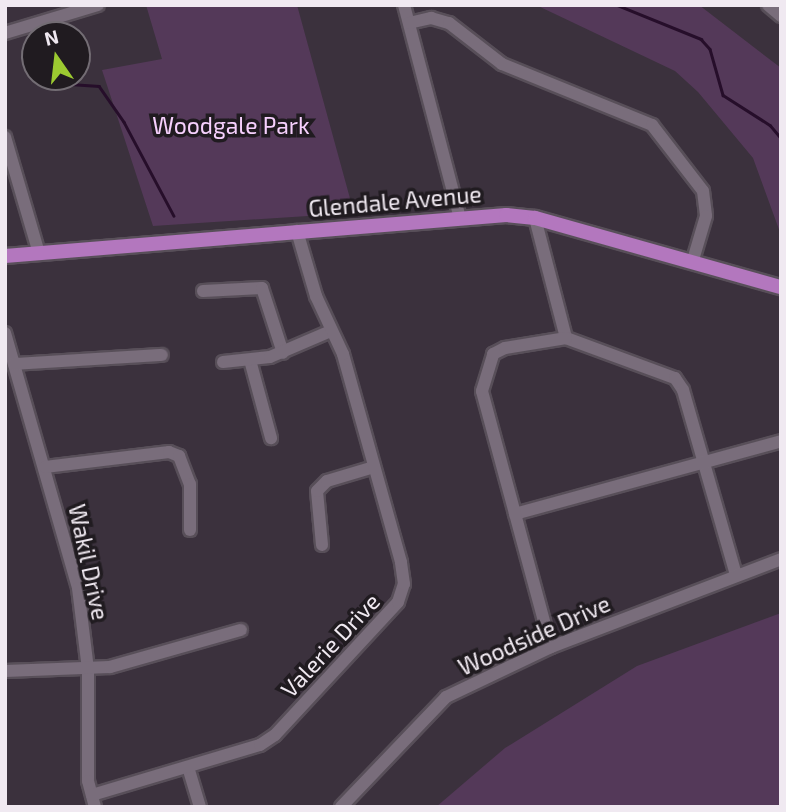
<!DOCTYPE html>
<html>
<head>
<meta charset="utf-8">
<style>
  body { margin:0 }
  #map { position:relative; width:786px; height:812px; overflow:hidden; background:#3b313d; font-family:"Exo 2",sans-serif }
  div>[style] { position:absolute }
  .green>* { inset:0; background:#543959 }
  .stream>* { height:2.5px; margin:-1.25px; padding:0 1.25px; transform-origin:1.25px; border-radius:1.25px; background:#260e2a }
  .roads { filter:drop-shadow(2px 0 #584f59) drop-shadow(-2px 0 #584f59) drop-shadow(0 2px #584f59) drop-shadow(0 -2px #584f59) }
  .minor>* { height:12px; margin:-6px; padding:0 6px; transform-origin:6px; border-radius:6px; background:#796d7b }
  .major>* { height:14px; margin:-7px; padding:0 7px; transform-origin:7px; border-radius:7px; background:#b377be }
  span { translate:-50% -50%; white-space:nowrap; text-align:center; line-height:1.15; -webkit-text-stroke:7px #201b20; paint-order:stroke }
  .park-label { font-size:23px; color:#f6d0fd }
  .street-label { font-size:23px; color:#f0e9f1 }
  .frame { position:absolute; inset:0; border:7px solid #f0e9f1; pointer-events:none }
  .north { position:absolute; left:21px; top:21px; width:70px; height:70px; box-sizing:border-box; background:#201b20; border:2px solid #736d74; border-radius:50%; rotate:346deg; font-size:19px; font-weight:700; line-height:28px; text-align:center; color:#f0e9f1 }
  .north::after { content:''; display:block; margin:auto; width:24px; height:32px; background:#9cca31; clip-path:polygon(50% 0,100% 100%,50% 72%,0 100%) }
</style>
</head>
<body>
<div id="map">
  <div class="green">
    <i style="clip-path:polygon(146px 5px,297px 5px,354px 213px,153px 226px,102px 70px,162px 59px)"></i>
    <i style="clip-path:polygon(536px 5px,699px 5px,781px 68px,781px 235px,753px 158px,698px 92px,675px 71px)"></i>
    <i style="clip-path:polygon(781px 613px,781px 807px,436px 807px,505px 748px,637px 666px)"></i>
  </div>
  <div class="stream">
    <i style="left:617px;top:5px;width:91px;rotate:22deg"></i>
    <i style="left:701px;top:39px;width:13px;rotate:48deg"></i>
    <i style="left:710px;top:49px;width:48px;rotate:74.2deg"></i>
    <i style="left:723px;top:95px;width:56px;rotate:32.6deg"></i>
    <i style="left:770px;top:125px;width:17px;rotate:50deg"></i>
    <i style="left:55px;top:83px;width:44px;rotate:3.9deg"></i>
    <i style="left:99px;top:86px;width:44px;rotate:55.2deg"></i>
    <i style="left:124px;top:122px;width:106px;rotate:62deg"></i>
  </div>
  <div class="roads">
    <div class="minor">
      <i style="left:404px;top:5px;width:220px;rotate:75.3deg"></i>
      <i style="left:768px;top:5px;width:17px;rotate:40deg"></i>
      <i style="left:409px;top:23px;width:23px;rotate:-13deg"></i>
      <i style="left:431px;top:18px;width:19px;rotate:16deg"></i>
      <i style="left:449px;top:23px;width:67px;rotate:37.7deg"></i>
      <i style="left:502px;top:64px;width:162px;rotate:22.1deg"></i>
      <i style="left:652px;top:125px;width:83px;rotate:52.3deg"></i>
      <i style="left:703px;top:191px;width:25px;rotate:83deg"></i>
      <i style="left:706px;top:216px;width:46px;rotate:106.5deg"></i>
      <i style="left:5px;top:33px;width:97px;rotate:-16.8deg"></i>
      <i style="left:5px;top:137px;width:121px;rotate:73.7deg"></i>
      <i style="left:535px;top:218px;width:124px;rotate:75.5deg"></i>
      <i style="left:203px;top:291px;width:59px;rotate:-2.9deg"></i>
      <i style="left:262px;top:288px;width:68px;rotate:72.1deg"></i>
      <i style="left:5px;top:333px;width:265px;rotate:74deg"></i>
      <i style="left:78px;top:588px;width:83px;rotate:83deg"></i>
      <i style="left:88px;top:670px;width:111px;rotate:90deg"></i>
      <i style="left:88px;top:781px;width:27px;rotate:75deg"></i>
      <i style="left:566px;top:338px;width:116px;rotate:20.2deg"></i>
      <i style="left:675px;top:378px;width:14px;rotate:56deg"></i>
      <i style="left:683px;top:390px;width:192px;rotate:74deg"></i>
      <i style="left:250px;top:360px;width:81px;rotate:74.9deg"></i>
      <i style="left:223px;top:362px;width:47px;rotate:-6.1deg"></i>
      <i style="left:270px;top:357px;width:66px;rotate:-23.1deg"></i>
      <i style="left:14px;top:364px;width:148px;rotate:-3.5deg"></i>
      <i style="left:45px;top:467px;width:125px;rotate:-6.9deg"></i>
      <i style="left:169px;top:452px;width:11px;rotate:22deg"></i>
      <i style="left:179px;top:456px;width:30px;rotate:69deg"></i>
      <i style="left:190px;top:484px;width:46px;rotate:90deg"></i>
      <i style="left:515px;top:514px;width:276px;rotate:-15.3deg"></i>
      <i style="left:322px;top:545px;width:54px;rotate:-95.3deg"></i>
      <i style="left:317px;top:491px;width:14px;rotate:-45deg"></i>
      <i style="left:327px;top:481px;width:49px;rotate:-16.6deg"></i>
      <i style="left:551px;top:647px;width:265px;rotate:-105.1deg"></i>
      <i style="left:482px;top:391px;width:39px;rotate:-73deg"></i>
      <i style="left:493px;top:354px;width:13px;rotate:-27deg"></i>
      <i style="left:505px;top:348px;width:62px;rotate:-9.3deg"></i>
      <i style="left:5px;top:671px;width:105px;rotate:-2.2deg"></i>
      <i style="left:110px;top:667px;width:136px;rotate:-15.8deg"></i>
      <i style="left:188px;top:767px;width:42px;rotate:73.3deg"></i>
      <i style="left:92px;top:795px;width:175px;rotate:-16.6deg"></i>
      <i style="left:260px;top:745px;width:18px;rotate:-34deg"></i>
      <i style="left:275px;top:735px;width:181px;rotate:-47.2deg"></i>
      <i style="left:398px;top:602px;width:19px;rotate:-72deg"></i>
      <i style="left:404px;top:584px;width:22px;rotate:-98deg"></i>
      <i style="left:401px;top:562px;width:216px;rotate:-105.6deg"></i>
      <i style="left:343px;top:354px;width:64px;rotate:-115deg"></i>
      <i style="left:316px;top:296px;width:68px;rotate:-106.3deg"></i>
      <i style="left:341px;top:807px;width:152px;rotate:-46.3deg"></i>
      <i style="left:446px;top:697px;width:116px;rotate:-25.5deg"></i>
      <i style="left:551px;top:647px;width:246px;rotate:-20.9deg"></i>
    </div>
    <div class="major">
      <i style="left:5px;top:256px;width:503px;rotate:-4.68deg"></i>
      <i style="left:506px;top:215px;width:29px;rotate:6deg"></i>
      <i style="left:535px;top:218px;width:255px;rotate:15.7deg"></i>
    </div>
  </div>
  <div class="park-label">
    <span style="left:231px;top:125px">Woodgale Park</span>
  </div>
  <div class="street-label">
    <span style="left:395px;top:201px;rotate:-5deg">Glendale Avenue</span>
    <span style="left:89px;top:562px;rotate:78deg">Wakil Drive</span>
    <span style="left:534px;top:635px;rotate:-24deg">Woodside Drive</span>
    <span style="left:330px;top:645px;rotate:-47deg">Valerie Drive</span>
  </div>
  <div class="frame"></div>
  <div class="north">N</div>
</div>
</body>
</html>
